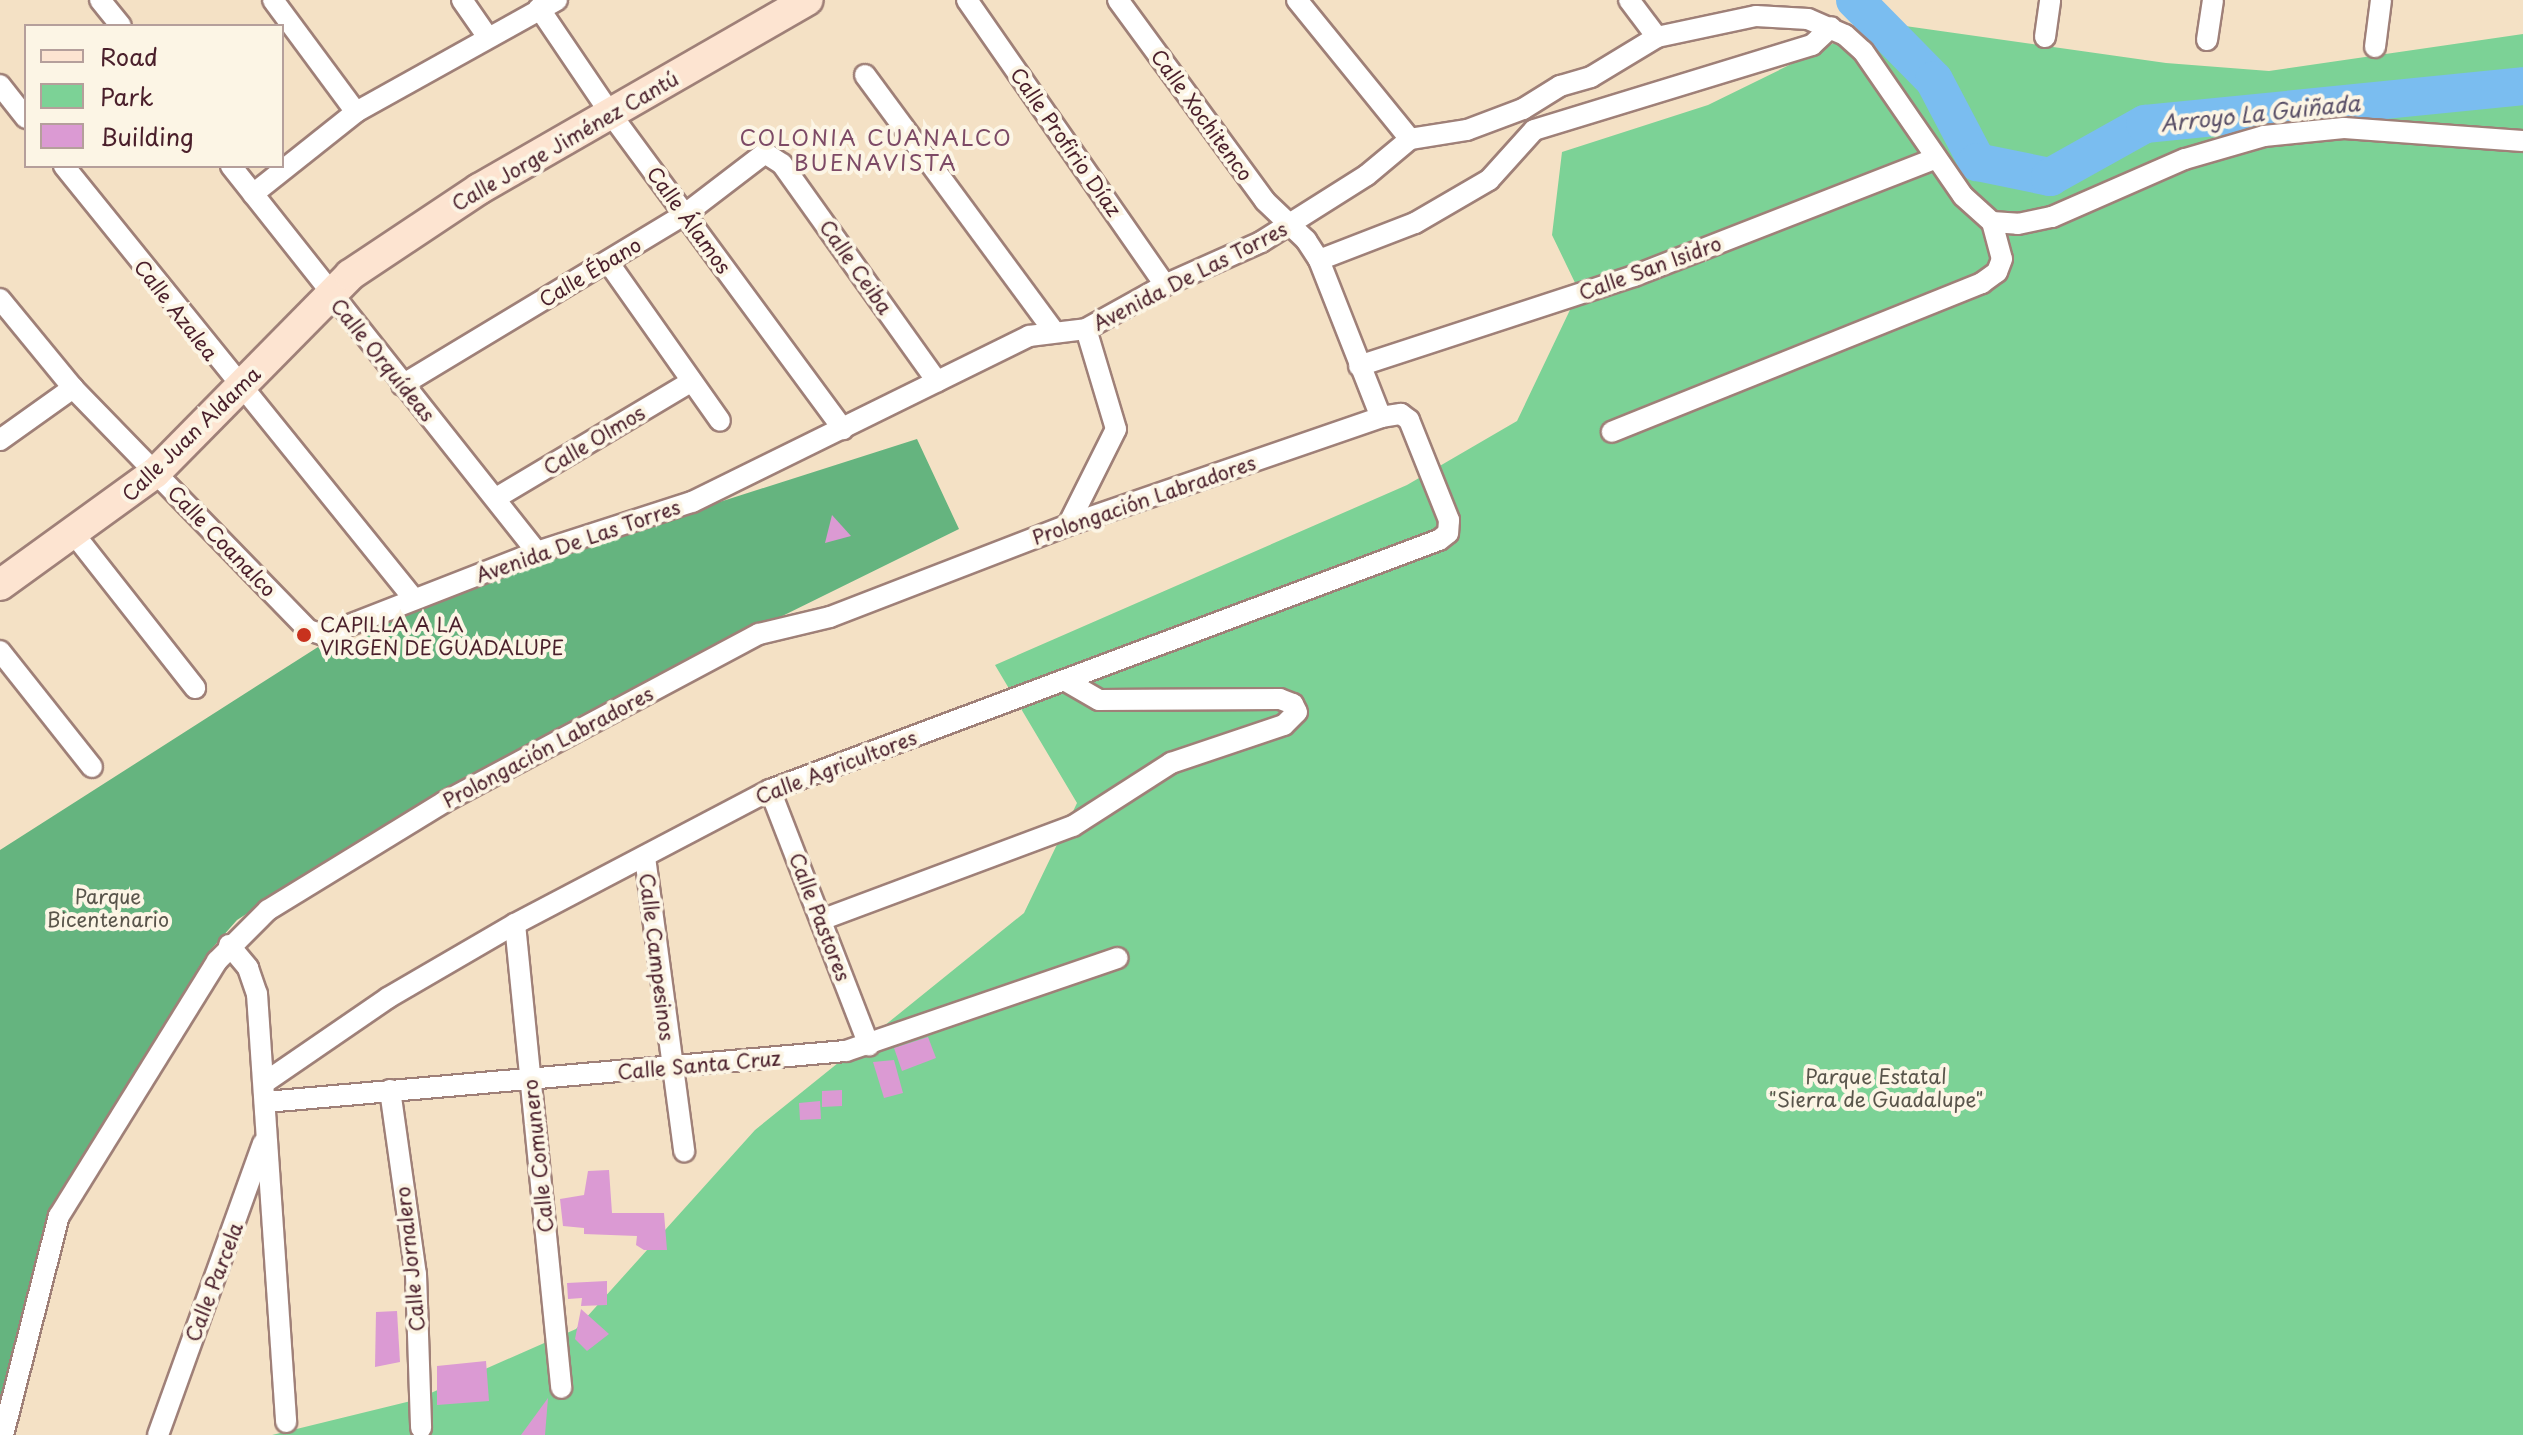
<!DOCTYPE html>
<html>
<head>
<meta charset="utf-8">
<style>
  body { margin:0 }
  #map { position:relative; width:2523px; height:1435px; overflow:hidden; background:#f4e1c5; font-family:"Playpen Sans",sans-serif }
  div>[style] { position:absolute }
  .green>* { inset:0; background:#7cd296 }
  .forest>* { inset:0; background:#65b47f }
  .river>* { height:38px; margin:-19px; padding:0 19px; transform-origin:19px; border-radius:19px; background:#7abdf0 }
  .building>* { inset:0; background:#db9ad3 }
  .roads { filter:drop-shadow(2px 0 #9f8078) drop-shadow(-2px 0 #9f8078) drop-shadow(0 2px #9f8078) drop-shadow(0 -2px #9f8078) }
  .street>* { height:20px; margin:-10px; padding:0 10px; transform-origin:10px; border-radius:10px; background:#fff }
  .secondary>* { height:30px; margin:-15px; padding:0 15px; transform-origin:15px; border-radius:15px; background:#fde4d1 }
  .dots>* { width:22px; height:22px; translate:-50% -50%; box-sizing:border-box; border:4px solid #fcf5e5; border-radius:50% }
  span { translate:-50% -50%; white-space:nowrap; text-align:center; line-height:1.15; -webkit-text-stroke:8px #fcf5e5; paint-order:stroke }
  .street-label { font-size:20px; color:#4a1f2b }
  .poi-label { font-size:20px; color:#4a1f2b }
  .left { translate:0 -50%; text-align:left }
  .park-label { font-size:20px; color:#59554b }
  .water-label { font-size:22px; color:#584e66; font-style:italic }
  .neighbourhood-label { font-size:22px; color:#7d4a66; letter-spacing:2px }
  .legend { position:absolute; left:24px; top:24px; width:260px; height:144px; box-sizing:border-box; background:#fcf5e5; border:2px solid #b59f9b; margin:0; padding:10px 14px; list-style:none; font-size:24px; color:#4a1f2b }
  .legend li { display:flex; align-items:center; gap:16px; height:40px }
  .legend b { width:40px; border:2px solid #b59f9b }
</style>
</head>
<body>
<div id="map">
  <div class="green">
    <i style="clip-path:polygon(1877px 22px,2166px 63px,2269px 71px,2523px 34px,2523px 1435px,272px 1435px,415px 1400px,576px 1329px,755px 1130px,1024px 913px,1077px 803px,995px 665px,1407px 485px,1517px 421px,1579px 291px,1552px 235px,1562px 152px,1708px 105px)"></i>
  </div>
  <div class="forest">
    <i style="clip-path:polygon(917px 439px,959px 529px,577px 717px,407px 811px,237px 920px,207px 954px,47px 1216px,0 1404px,0 850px,318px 647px,326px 657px,418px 607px,538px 560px)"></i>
  </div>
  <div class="river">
    <i style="left:1855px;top:0;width:112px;rotate:45.4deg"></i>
    <i style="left:1934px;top:80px;width:93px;rotate:62.3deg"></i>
    <i style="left:1977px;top:162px;width:75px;rotate:11.6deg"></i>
    <i style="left:2050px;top:177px;width:109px;rotate:-29.2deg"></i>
    <i style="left:2145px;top:124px;width:380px;rotate:-5.7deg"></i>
  </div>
  <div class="building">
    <i style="clip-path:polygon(832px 515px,851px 536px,825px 543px)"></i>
    <i style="clip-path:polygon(928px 1037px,936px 1058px,902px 1071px,894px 1048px)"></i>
    <i style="clip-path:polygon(894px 1060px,903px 1093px,884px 1098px,873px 1062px)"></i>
    <i style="clip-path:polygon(842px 1090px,842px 1106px,822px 1107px,822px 1091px)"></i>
    <i style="clip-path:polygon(820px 1101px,821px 1119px,800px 1120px,799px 1103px)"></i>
    <i style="clip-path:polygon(609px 1170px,612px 1213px,664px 1213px,667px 1250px,644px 1250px,636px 1245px,637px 1236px,584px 1234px,584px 1228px,563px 1226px,560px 1199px,584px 1195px,588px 1171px)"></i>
    <i style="clip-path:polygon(607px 1281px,607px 1305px,581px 1306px,582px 1298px,568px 1299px,567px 1283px)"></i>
    <i style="clip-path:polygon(581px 1309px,609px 1334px,587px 1351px,575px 1339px)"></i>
    <i style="clip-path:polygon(397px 1311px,400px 1362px,375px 1367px,376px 1312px)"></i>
    <i style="clip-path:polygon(486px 1361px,489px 1401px,437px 1405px,437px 1366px)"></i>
    <i style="clip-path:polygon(548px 1398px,545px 1435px,521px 1435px)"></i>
  </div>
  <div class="roads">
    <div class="street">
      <i style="left:100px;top:0;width:33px;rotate:51deg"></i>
      <i style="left:273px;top:0;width:139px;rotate:53.5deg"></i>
      <i style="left:462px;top:0;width:44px;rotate:55.2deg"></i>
      <i style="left:967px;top:0;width:347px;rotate:55.2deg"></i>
      <i style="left:1118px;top:0;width:249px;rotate:53.8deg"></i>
      <i style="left:1265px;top:201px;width:57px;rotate:43.6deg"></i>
      <i style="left:1306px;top:240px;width:24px;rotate:57deg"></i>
      <i style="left:1319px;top:260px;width:169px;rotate:68.5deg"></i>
      <i style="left:1297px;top:0;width:179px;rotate:50.9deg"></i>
      <i style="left:1629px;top:0;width:46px;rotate:52.9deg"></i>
      <i style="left:539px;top:8px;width:127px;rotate:55.9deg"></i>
      <i style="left:610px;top:113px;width:393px;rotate:53.6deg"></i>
      <i style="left:2045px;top:37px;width:37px;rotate:-82deg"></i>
      <i style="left:2207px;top:40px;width:40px;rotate:-81.5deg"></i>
      <i style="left:2375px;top:47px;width:47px;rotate:-82.7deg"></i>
      <i style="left:865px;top:75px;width:317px;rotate:53.6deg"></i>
      <i style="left:0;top:85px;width:42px;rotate:51.8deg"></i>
      <i style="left:64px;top:166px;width:557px;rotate:51.05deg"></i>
      <i style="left:231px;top:166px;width:493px;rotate:51.6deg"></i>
      <i style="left:253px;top:194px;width:132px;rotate:-38.5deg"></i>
      <i style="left:356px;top:112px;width:230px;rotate:-29.1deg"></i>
      <i style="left:1992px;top:222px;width:26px;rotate:4deg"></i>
      <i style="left:2018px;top:224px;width:35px;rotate:-12deg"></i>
      <i style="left:2052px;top:217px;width:145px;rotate:-23.6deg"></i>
      <i style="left:2185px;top:159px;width:82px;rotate:-16.2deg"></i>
      <i style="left:2264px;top:136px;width:80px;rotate:-5.7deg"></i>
      <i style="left:2344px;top:128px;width:179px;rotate:4.2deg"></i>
      <i style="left:1319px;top:260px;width:103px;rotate:-21.1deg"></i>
      <i style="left:1415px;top:223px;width:86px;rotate:-30.2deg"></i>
      <i style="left:1489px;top:180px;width:67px;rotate:-48deg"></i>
      <i style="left:1534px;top:130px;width:291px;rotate:-17deg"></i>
      <i style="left:1812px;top:45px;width:26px;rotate:-43deg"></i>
      <i style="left:608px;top:262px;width:194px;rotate:54.8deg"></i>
      <i style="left:0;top:299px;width:115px;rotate:50.6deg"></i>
      <i style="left:73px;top:388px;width:337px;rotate:45.8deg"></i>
      <i style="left:308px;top:630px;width:17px;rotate:17deg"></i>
      <i style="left:324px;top:635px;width:229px;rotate:-21.3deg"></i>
      <i style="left:537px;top:552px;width:163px;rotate:-17.9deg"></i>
      <i style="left:692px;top:502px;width:376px;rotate:-26.2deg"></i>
      <i style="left:1029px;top:336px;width:57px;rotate:-7deg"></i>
      <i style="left:1086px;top:329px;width:90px;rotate:-29.1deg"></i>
      <i style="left:1165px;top:285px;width:105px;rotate:-24.1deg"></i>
      <i style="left:1261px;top:242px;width:125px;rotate:-32.3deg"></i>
      <i style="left:1367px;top:175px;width:56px;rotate:-39.9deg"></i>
      <i style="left:1410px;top:139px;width:58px;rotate:-9deg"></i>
      <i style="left:1467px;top:130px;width:60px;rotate:-20.6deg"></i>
      <i style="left:1523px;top:109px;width:44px;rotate:-31.9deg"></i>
      <i style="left:1560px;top:86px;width:32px;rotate:-16deg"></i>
      <i style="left:1591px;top:77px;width:77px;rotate:-31.2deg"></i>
      <i style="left:1657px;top:37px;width:101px;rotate:-12deg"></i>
      <i style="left:1756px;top:16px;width:52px;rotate:3.3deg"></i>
      <i style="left:1808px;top:19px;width:40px;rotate:23.4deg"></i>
      <i style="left:1845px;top:35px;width:24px;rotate:42deg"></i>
      <i style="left:1863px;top:51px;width:176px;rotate:55.4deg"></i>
      <i style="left:1963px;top:196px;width:39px;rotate:42deg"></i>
      <i style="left:1992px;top:222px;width:38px;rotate:75deg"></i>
      <i style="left:2002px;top:259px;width:14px;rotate:111deg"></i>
      <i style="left:1997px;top:272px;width:19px;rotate:144deg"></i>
      <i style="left:1982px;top:283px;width:399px;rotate:158.1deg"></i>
      <i style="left:1359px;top:366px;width:289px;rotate:-18.1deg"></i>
      <i style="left:1634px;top:276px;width:324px;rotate:-21.3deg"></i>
      <i style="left:402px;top:385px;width:329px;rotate:-31.1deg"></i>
      <i style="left:684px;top:215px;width:102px;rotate:-37.4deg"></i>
      <i style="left:765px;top:153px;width:20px;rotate:33deg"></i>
      <i style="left:782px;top:164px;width:267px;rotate:54.5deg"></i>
      <i style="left:0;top:440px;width:90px;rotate:-35.5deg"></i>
      <i style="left:496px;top:498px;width:228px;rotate:-30.8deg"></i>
      <i style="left:1068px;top:525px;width:107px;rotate:-63.4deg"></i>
      <i style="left:1116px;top:429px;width:104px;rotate:-106.7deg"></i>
      <i style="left:74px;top:534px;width:196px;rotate:51.8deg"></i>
      <i style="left:0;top:651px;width:148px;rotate:51.6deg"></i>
      <i style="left:770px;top:790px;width:274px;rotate:68.8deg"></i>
      <i style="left:645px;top:857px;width:297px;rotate:82.4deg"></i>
      <i style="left:821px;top:920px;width:269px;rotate:-20.5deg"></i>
      <i style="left:1073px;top:826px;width:117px;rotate:-32.7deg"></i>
      <i style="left:1171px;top:763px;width:119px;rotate:-18.6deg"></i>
      <i style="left:1284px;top:725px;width:18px;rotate:-45deg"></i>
      <i style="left:1297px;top:712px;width:9px;rotate:-117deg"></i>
      <i style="left:1293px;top:704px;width:14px;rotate:-159deg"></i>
      <i style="left:1280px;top:699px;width:181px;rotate:179.7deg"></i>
      <i style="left:1099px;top:700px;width:36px;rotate:-150deg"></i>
      <i style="left:515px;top:924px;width:466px;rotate:84.3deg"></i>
      <i style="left:229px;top:945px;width:30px;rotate:50deg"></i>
      <i style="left:248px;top:968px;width:28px;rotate:71deg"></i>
      <i style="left:257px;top:994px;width:429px;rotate:86.1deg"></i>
      <i style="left:390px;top:1090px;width:186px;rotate:82deg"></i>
      <i style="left:416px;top:1274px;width:154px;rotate:88.1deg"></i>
      <i style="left:266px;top:1102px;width:582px;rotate:-5.03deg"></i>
      <i style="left:846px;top:1051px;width:287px;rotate:-18.9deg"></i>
      <i style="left:3px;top:1435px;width:226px;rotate:-75.7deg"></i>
      <i style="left:59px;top:1216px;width:300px;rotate:-58.2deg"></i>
      <i style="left:217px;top:961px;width:72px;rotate:-45deg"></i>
      <i style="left:268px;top:910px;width:206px;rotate:-31.5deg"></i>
      <i style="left:444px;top:802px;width:357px;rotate:-28.1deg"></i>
      <i style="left:759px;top:634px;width:73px;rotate:-13.5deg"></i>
      <i style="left:830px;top:617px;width:255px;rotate:-21.1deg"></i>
      <i style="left:1068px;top:525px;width:331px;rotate:-19deg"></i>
      <i style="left:1381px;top:417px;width:20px;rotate:-9deg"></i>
      <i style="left:1401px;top:414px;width:10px;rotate:37deg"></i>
      <i style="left:1409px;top:420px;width:108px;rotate:68.2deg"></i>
      <i style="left:1449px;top:520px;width:13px;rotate:94deg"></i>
      <i style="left:1448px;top:533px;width:11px;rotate:142deg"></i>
      <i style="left:1439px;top:540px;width:714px;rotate:159.51deg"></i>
      <i style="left:770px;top:790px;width:288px;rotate:152.3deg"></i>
      <i style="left:515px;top:924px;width:147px;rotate:149.8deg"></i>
      <i style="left:388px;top:998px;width:150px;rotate:145.6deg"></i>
      <i style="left:158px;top:1435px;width:310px;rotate:-70.2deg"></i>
    </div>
    <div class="secondary">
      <i style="left:0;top:585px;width:191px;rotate:-35.9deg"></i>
      <i style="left:155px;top:473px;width:278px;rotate:-45.4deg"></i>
      <i style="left:350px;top:275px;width:155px;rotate:-33.7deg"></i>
      <i style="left:479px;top:189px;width:379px;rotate:-29.9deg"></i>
    </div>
  </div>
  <div class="dots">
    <i style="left:304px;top:635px;background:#c8321e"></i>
  </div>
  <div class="street-label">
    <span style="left:1202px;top:115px;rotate:54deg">Calle Xochitenco</span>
    <span style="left:565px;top:141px;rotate:-30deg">Calle Jorge Jiménez Cantú</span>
    <span style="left:1066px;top:142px;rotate:55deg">Calle Profirio Díaz</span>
    <span style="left:689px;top:220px;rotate:54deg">Calle Álamos</span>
    <span style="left:856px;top:267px;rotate:55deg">Calle Ceiba</span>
    <span style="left:1650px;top:268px;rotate:-20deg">Calle San Isidro</span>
    <span style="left:590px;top:272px;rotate:-31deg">Calle Ébano</span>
    <span style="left:1190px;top:276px;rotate:-27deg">Avenida De Las Torres</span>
    <span style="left:176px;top:310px;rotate:52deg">Calle Azalea</span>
    <span style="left:383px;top:360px;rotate:51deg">Calle Orquídeas</span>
    <span style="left:191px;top:434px;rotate:-44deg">Calle Juan Aldama</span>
    <span style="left:594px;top:440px;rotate:-31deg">Calle Olmos</span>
    <span style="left:1144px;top:500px;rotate:-19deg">Prolongación Labradores</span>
    <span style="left:222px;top:541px;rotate:46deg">Calle Coanalco</span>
    <span style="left:578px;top:541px;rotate:-19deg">Avenida De Las Torres</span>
    <span style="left:548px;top:747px;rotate:-28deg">Prolongación Labradores</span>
    <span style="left:836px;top:767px;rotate:-21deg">Calle Agricultores</span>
    <span style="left:820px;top:917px;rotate:69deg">Calle Pastores</span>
    <span style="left:657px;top:957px;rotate:83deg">Calle Campesinos</span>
    <span style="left:699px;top:1065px;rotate:-5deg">Calle Santa Cruz</span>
    <span style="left:538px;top:1156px;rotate:-96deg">Calle Comunero</span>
    <span style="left:410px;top:1259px;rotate:-96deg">Calle Jornalero</span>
    <span style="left:214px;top:1282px;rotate:-69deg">Calle Parcela</span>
  </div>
  <div class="poi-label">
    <span class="left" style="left:320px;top:636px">CAPILLA A LA<br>VIRGEN DE GUADALUPE</span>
  </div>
  <div class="park-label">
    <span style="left:108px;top:908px">Parque<br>Bicentenario</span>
    <span style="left:1876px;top:1088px">Parque Estatal<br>"Sierra de Guadalupe"</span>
  </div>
  <div class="water-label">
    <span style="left:2260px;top:112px;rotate:-6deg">Arroyo La Guiñada</span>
  </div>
  <div class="neighbourhood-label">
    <span style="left:876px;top:149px">COLONIA CUANALCO<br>BUENAVISTA</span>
  </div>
  <ul class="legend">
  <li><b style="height:10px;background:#fde4d1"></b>Road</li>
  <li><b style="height:22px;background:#7cd296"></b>Park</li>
  <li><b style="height:22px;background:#db9ad3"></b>Building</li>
  </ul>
</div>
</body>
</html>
